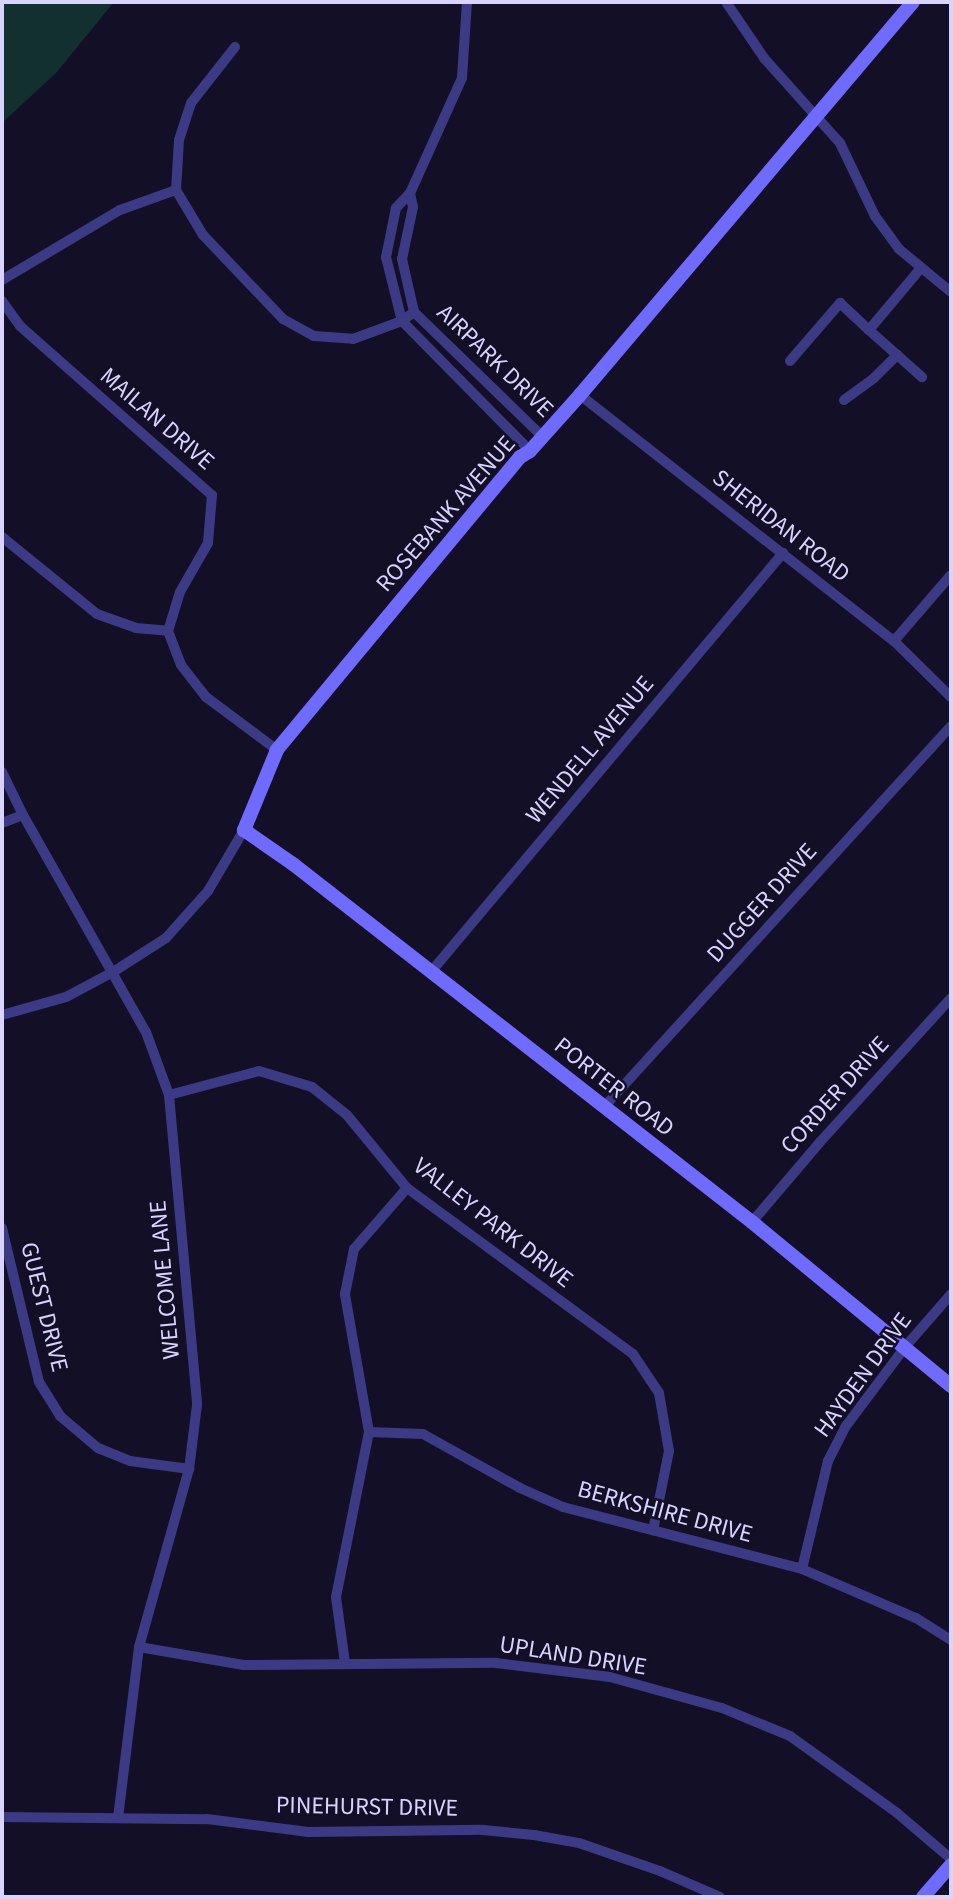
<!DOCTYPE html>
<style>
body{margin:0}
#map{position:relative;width:953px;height:1899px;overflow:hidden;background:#130f26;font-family:"Source Sans 3",sans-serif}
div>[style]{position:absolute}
.green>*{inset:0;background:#12302f}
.street>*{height:10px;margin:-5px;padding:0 5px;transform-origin:5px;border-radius:5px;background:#3d3a85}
.secondary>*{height:14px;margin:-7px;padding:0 7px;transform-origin:7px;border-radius:7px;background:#6f6bff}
span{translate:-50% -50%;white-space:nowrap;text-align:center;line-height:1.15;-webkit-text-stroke:5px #130f26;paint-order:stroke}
.street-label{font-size:24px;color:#d9d4ff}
.frame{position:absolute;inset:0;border:4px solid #d9d4ff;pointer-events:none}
</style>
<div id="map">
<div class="green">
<div style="clip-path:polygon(2px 2px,114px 2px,56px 73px,2px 123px)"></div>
</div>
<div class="street">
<div style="left:467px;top:2px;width:76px;rotate:93.8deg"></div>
<div style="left:462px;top:78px;width:126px;rotate:114.3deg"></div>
<div style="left:410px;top:193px;width:21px;rotate:133deg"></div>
<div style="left:396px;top:208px;width:50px;rotate:101.5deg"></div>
<div style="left:386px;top:257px;width:66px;rotate:76deg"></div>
<div style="left:402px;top:321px;width:182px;rotate:45.4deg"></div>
<div style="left:726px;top:2px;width:68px;rotate:55.8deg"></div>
<div style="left:764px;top:58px;width:114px;rotate:48.2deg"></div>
<div style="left:840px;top:143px;width:81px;rotate:64.4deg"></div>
<div style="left:875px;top:216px;width:41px;rotate:54deg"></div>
<div style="left:899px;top:249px;width:67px;rotate:39.6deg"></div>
<div style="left:235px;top:47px;width:71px;rotate:128.2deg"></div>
<div style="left:191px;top:103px;width:39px;rotate:108deg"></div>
<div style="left:179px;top:140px;width:50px;rotate:93.4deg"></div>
<div style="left:176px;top:190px;width:52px;rotate:59deg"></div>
<div style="left:203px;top:235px;width:116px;rotate:46.4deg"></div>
<div style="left:283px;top:319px;width:35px;rotate:29deg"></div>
<div style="left:314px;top:336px;width:39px;rotate:4deg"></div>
<div style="left:353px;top:339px;width:52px;rotate:-20.2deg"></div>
<div style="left:402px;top:321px;width:15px;rotate:-37deg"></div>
<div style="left:410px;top:193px;width:14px;rotate:78deg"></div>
<div style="left:413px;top:207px;width:53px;rotate:101.9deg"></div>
<div style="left:402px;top:259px;width:54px;rotate:77.2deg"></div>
<div style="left:414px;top:312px;width:180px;rotate:44.1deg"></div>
<div style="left:921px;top:268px;width:81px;rotate:130deg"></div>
<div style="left:869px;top:330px;width:71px;rotate:41.6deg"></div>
<div style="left:2px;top:280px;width:137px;rotate:-30.7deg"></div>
<div style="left:120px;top:210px;width:59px;rotate:-19.7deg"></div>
<div style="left:2px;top:301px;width:31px;rotate:54deg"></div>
<div style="left:20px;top:326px;width:256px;rotate:41.4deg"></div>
<div style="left:212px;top:495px;width:48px;rotate:94.8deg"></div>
<div style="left:208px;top:543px;width:56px;rotate:119.7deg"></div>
<div style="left:180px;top:592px;width:41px;rotate:107.1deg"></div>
<div style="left:790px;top:361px;width:77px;rotate:-49.2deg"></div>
<div style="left:840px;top:303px;width:40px;rotate:43deg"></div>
<div style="left:580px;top:395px;width:399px;rotate:38.1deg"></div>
<div style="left:894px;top:641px;width:80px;rotate:44.5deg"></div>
<div style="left:844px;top:400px;width:37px;rotate:-36deg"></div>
<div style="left:874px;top:378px;width:33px;rotate:-45deg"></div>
<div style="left:2px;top:537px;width:122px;rotate:39deg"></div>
<div style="left:97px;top:614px;width:41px;rotate:19.7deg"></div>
<div style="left:136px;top:628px;width:32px;rotate:5deg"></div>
<div style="left:168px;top:631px;width:36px;rotate:69deg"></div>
<div style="left:181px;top:665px;width:41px;rotate:52deg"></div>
<div style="left:206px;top:697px;width:89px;rotate:36.7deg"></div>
<div style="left:894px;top:641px;width:87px;rotate:-49.2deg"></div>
<div style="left:2px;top:772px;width:48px;rotate:64deg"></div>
<div style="left:23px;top:815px;width:249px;rotate:60.5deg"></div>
<div style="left:146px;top:1032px;width:67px;rotate:69.9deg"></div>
<div style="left:169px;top:1095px;width:311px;rotate:84.8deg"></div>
<div style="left:197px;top:1405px;width:64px;rotate:97.1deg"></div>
<div style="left:189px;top:1469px;width:185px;rotate:105.7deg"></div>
<div style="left:139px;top:1647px;width:171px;rotate:97deg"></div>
<div style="left:2px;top:823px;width:22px;rotate:-21deg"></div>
<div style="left:430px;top:973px;width:549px;rotate:-49.95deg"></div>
<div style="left:2px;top:1015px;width:66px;rotate:-15.7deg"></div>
<div style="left:66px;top:997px;width:53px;rotate:-28deg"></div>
<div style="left:113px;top:972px;width:63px;rotate:-32.7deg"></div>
<div style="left:166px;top:938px;width:63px;rotate:-48.2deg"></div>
<div style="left:208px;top:891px;width:71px;rotate:-59.5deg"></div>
<div style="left:169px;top:1095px;width:93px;rotate:-14.9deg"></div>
<div style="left:259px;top:1071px;width:55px;rotate:16.8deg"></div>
<div style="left:312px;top:1087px;width:45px;rotate:38.7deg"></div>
<div style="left:347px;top:1115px;width:94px;rotate:50.6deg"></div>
<div style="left:407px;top:1188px;width:280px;rotate:36.3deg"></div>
<div style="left:633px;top:1354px;width:47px;rotate:56.3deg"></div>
<div style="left:659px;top:1393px;width:59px;rotate:80.2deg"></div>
<div style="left:669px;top:1451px;width:81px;rotate:101.4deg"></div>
<div style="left:604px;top:1107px;width:515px;rotate:-47.67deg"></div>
<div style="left:752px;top:1222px;width:105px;rotate:-49.6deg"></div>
<div style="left:820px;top:1142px;width:195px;rotate:-47.7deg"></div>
<div style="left:2px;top:1228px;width:158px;rotate:76.5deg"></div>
<div style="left:39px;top:1382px;width:40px;rotate:58deg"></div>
<div style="left:60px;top:1416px;width:50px;rotate:40.1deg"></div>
<div style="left:98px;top:1448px;width:35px;rotate:22deg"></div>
<div style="left:130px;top:1461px;width:60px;rotate:7.7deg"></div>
<div style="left:369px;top:1432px;width:54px;rotate:2.1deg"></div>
<div style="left:423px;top:1434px;width:111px;rotate:29.1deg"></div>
<div style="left:520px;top:1488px;width:47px;rotate:23.8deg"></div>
<div style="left:563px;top:1507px;width:247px;rotate:14.5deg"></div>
<div style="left:802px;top:1569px;width:124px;rotate:23.3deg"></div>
<div style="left:916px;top:1618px;width:41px;rotate:32.2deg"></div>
<div style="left:802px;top:1569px;width:111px;rotate:-76.5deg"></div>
<div style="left:828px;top:1461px;width:39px;rotate:-63deg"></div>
<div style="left:846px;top:1426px;width:99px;rotate:-53.2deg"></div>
<div style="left:905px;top:1347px;width:70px;rotate:-49deg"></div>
<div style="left:139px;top:1647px;width:106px;rotate:9.8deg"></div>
<div style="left:243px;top:1665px;width:253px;rotate:-0.5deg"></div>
<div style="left:496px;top:1663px;width:115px;rotate:7deg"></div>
<div style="left:610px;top:1677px;width:116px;rotate:15.5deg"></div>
<div style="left:722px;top:1708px;width:74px;rotate:22.4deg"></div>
<div style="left:790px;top:1736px;width:132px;rotate:35.7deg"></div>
<div style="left:897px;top:1813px;width:71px;rotate:40.4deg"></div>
<div style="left:345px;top:1663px;width:67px;rotate:-97.8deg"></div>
<div style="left:336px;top:1597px;width:168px;rotate:-78.7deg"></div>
<div style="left:369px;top:1432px;width:140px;rotate:-99.9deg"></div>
<div style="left:345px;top:1294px;width:46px;rotate:-78.7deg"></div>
<div style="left:354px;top:1249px;width:81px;rotate:-49deg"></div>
<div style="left:2px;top:1817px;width:205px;rotate:0.6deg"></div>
<div style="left:207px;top:1819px;width:102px;rotate:7.3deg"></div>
<div style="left:308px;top:1832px;width:175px;rotate:-0.7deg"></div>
<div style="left:483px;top:1830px;width:51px;rotate:5.6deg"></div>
<div style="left:534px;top:1835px;width:46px;rotate:10.1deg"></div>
<div style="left:579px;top:1843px;width:86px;rotate:19.1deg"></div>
<div style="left:660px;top:1871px;width:65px;rotate:23.4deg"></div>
</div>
<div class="secondary">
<div style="left:913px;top:2px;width:515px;rotate:130.28deg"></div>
<div style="left:580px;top:395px;width:75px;rotate:131.8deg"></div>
<div style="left:530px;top:451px;width:12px;rotate:149deg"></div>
<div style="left:520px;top:457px;width:381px;rotate:129.7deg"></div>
<div style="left:277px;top:750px;width:87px;rotate:112.4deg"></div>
<div style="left:244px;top:830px;width:60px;rotate:34.8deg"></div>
<div style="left:293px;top:864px;width:582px;rotate:37.95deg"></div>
<div style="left:752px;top:1222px;width:258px;rotate:39.5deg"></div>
<div style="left:923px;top:1897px;width:43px;rotate:-48.8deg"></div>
</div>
<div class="street-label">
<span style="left:495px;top:361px;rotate:44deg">AIRPARK DRIVE</span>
<span style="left:157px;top:419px;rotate:41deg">MAILAN DRIVE</span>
<span style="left:446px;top:514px;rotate:-49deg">ROSEBANK AVENUE</span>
<span style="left:781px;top:526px;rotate:38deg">SHERIDAN ROAD</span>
<span style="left:590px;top:750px;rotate:-50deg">WENDELL AVENUE</span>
<span style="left:762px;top:903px;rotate:-48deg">DUGGER DRIVE</span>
<span style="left:614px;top:1087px;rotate:38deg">PORTER ROAD</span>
<span style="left:835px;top:1095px;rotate:-48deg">CORDER DRIVE</span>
<span style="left:493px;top:1223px;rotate:38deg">VALLEY PARK DRIVE</span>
<span style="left:165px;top:1280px;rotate:-95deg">WELCOME LANE</span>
<span style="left:44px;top:1307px;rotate:76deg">GUEST DRIVE</span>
<span style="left:863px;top:1375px;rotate:-54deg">HAYDEN DRIVE</span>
<span style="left:665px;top:1512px;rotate:15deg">BERKSHIRE DRIVE</span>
<span style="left:573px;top:1656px;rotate:9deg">UPLAND DRIVE</span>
<span style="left:367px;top:1807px;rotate:1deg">PINEHURST DRIVE</span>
</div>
<div class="frame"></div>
</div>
